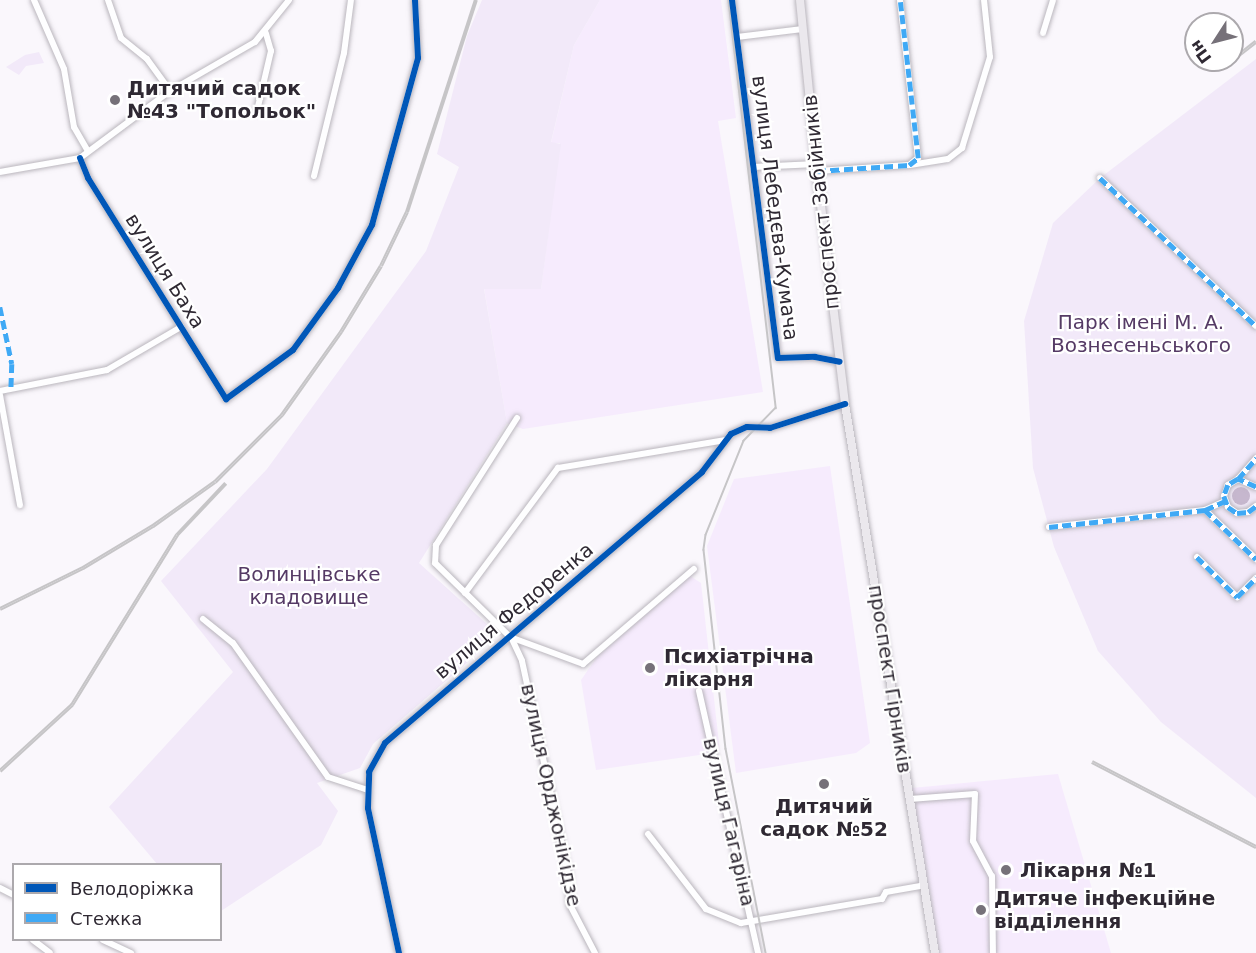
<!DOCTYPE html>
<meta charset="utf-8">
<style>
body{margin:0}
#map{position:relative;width:1256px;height:953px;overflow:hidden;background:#faf7fc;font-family:"DejaVu Sans",sans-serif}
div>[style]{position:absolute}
.built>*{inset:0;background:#f6ebfd}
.green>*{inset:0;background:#f2e9f9}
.water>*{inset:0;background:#c6b7ce}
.round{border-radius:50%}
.roads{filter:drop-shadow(0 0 2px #bab6bd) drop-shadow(0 0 2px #bab6bd)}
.minor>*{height:6px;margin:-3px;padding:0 3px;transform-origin:3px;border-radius:3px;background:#fefeff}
.major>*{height:8px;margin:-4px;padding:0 4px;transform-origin:4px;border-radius:4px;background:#ebe8ed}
.tram>*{height:1.5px;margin:-0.75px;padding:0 0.75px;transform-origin:0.75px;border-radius:0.75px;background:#c6c5c7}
.rail>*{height:4px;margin-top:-2px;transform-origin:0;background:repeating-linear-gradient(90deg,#fff 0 4.5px,#c6c5c7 0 9px);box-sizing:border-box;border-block:2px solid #c6c5c7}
.quiet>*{height:4.5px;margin-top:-2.25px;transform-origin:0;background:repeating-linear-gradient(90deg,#3fa9f5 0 9px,transparent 0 13.5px)}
.cycleway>*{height:6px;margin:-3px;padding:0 3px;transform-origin:3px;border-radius:3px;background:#0057b8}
.dots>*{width:16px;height:16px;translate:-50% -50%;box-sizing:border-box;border:3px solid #fff;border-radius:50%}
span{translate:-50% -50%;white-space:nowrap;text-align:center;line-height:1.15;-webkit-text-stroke:4.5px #fff;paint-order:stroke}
.poi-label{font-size:20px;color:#2f2933;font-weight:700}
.left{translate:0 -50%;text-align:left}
.street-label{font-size:20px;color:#2f2933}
.park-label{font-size:20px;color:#553a65}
.legend{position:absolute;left:12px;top:863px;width:210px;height:78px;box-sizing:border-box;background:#fff;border:2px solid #aca9ad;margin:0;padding:8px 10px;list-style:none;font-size:18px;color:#2f2933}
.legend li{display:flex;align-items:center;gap:12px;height:30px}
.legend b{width:30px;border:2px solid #aca9ad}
.north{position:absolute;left:1184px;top:12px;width:60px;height:60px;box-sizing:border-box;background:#fff;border:2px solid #aca9ad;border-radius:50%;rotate:234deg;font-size:16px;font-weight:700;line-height:24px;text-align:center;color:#2f2933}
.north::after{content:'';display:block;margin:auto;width:21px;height:27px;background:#767179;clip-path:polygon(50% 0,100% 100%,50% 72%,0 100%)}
</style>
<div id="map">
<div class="built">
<div style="clip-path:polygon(600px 0,721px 0,736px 118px,718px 121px,763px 392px,523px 429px,507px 423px,484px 288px,541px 289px,560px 143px,551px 143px,574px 45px)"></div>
<div style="clip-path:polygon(830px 466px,870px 743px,856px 753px,736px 773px,707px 546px,734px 479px)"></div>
<div style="clip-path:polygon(690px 576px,701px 583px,720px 752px,596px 770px,581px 680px,597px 657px)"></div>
<div style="clip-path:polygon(1058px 774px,1111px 953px,938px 953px,912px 788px)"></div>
</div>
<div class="green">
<div style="clip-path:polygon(482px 0,600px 0,574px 45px,551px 142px,561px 144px,541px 289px,484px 289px,507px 423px,419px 563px,497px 633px,493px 640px,373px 744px,360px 768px,317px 783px,338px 811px,321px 845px,221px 911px,220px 864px,157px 864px,109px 807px,233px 672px,161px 581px,267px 469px,426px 251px,459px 167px,437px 154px,467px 36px)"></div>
<div style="clip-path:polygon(39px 52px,44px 63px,26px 66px,19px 75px,6px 67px,25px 55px)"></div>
<div style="clip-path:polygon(1256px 59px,1256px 798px,1161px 722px,1098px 651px,1054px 547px,1033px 468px,1024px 321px,1053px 223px,1100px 178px)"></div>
</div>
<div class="water">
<div class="round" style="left:1232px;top:487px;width:18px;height:18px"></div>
</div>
<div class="roads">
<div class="minor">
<div style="left:34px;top:0;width:75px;rotate:66.5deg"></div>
<div style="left:64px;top:69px;width:59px;rotate:80.2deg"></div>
<div style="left:74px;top:127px;width:28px;rotate:60deg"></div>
<div style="left:108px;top:0;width:40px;rotate:71.1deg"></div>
<div style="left:121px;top:38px;width:33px;rotate:39deg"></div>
<div style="left:147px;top:59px;width:39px;rotate:54deg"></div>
<div style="left:732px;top:0;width:361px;rotate:82.7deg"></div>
<div style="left:778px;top:358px;width:37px;rotate:-2deg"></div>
<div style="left:815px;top:357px;width:25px;rotate:11deg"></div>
<div style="left:1043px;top:33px;width:34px;rotate:-73deg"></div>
<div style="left:737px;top:37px;width:66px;rotate:-6.9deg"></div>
<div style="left:257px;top:111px;width:62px;rotate:-76.9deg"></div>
<div style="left:271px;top:51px;width:19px;rotate:-106deg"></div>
<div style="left:80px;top:158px;width:22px;rotate:68deg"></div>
<div style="left:88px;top:178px;width:261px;rotate:58deg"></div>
<div style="left:226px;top:399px;width:83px;rotate:-36.2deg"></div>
<div style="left:293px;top:350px;width:77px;rotate:-54deg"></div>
<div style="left:338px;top:288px;width:72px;rotate:-61.6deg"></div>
<div style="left:372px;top:225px;width:173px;rotate:-74.6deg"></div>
<div style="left:418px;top:58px;width:58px;rotate:-93deg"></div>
<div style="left:80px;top:158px;width:112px;rotate:-36.7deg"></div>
<div style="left:170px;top:91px;width:98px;rotate:-30deg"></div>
<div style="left:255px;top:42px;width:54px;rotate:-51deg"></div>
<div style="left:910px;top:165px;width:38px;rotate:-9deg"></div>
<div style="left:948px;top:159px;width:18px;rotate:-38deg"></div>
<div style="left:962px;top:148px;width:95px;rotate:-72.9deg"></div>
<div style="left:990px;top:57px;width:57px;rotate:-96deg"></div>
<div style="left:753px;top:167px;width:63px;rotate:-2.7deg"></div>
<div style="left:817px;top:171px;width:92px;rotate:-3.7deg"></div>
<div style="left:909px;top:165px;width:11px;rotate:-38deg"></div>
<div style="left:918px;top:158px;width:159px;rotate:-96.5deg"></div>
<div style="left:0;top:172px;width:81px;rotate:-9.9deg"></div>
<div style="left:314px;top:176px;width:127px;rotate:-76.3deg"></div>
<div style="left:344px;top:53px;width:53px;rotate:-82.5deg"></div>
<div style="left:1100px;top:178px;width:215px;rotate:43.5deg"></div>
<div style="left:0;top:391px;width:109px;rotate:-11.1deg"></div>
<div style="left:107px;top:370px;width:86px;rotate:-30.2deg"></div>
<div style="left:0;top:395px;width:112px;rotate:79.7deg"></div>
<div style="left:517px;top:418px;width:151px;rotate:122.5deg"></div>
<div style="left:436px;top:545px;width:18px;rotate:93deg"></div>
<div style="left:435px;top:563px;width:105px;rotate:44.6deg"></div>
<div style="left:510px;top:637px;width:78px;rotate:20.3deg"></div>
<div style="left:583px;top:664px;width:146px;rotate:-40.6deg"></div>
<div style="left:1238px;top:479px;width:28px;rotate:-49deg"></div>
<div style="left:1256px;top:487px;width:20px;rotate:-156deg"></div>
<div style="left:1238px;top:479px;width:12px;rotate:149deg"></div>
<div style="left:1228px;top:485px;width:12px;rotate:110deg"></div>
<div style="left:1224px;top:496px;width:12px;rotate:70deg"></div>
<div style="left:1228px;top:507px;width:11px;rotate:34deg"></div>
<div style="left:1237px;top:513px;width:11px;rotate:-5deg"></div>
<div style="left:1248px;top:512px;width:10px;rotate:-37deg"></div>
<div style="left:1205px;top:510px;width:71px;rotate:43.9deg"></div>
<div style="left:1049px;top:527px;width:157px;rotate:-6.2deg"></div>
<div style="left:1205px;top:510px;width:22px;rotate:-24deg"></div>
<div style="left:1197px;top:557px;width:57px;rotate:45deg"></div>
<div style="left:1237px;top:597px;width:27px;rotate:-45deg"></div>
<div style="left:465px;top:593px;width:156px;rotate:-53.4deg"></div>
<div style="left:558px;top:468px;width:170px;rotate:-9.5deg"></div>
<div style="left:203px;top:619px;width:38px;rotate:39deg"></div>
<div style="left:233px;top:643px;width:164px;rotate:54.7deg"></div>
<div style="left:328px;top:777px;width:42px;rotate:18deg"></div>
<div style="left:511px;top:637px;width:26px;rotate:65deg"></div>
<div style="left:522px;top:661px;width:223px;rotate:77.8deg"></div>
<div style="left:569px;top:879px;width:26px;rotate:88deg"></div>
<div style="left:570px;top:905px;width:54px;rotate:62.5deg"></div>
<div style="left:699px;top:691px;width:269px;rotate:77.3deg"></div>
<div style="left:910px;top:799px;width:65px;rotate:-4.4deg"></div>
<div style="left:975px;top:794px;width:47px;rotate:92.4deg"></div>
<div style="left:973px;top:841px;width:40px;rotate:62deg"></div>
<div style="left:992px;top:876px;width:77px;rotate:89.3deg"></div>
<div style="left:648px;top:834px;width:95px;rotate:52.3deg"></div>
<div style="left:706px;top:909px;width:38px;rotate:22deg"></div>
<div style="left:741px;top:923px;width:143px;rotate:-9.7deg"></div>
<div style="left:882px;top:899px;width:8px;rotate:-60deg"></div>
<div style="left:886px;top:892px;width:39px;rotate:-10deg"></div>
<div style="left:0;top:888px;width:16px;rotate:27deg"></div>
<div style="left:33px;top:940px;width:21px;rotate:37deg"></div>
<div style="left:103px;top:940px;width:31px;rotate:25deg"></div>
<div style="left:399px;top:953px;width:148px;rotate:-102.1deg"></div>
<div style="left:368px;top:808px;width:36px;rotate:-88deg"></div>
<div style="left:369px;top:772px;width:33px;rotate:-61deg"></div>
<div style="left:385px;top:743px;width:417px;rotate:-40.5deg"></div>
<div style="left:702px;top:472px;width:48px;rotate:-52.7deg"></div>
<div style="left:731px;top:434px;width:17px;rotate:-24deg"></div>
<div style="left:747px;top:427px;width:23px;rotate:2deg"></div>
<div style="left:770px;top:428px;width:79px;rotate:-17.7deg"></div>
</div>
<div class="major">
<div style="left:800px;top:0;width:165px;rotate:84.4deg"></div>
<div style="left:816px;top:164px;width:242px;rotate:83.1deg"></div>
<div style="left:845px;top:404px;width:556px;rotate:80.69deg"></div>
</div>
</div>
<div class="tram">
<div style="left:729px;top:0;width:411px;rotate:83.4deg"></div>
<div style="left:776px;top:408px;width:46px;rotate:134.1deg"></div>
<div style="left:744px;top:441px;width:101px;rotate:112deg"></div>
<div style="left:706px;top:535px;width:15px;rotate:98deg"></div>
<div style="left:704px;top:550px;width:200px;rotate:83.7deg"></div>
<div style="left:726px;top:749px;width:208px;rotate:78.9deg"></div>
</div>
<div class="rail">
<div style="left:1230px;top:62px;width:33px;rotate:-38deg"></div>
<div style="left:0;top:609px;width:93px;rotate:-26.3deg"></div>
<div style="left:83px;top:568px;width:82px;rotate:-31deg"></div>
<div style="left:153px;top:526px;width:76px;rotate:-35.4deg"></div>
<div style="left:215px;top:482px;width:95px;rotate:-45deg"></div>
<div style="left:282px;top:415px;width:102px;rotate:-54.6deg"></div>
<div style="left:341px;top:332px;width:77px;rotate:-58.8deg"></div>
<div style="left:381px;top:266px;width:60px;rotate:-64.3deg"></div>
<div style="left:407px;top:212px;width:223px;rotate:-72deg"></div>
<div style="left:1092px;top:762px;width:185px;rotate:27.4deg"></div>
<div style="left:0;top:771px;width:98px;rotate:-42.5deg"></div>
<div style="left:72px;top:705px;width:200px;rotate:-58.3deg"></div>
<div style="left:177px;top:535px;width:71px;rotate:-46.7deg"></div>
</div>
<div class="quiet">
<div style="left:817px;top:171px;width:92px;rotate:-3.7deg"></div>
<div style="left:909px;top:165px;width:11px;rotate:-38deg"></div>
<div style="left:918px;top:158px;width:159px;rotate:-96.5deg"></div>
<div style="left:1100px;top:178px;width:215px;rotate:43.5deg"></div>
<div style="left:0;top:307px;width:58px;rotate:78.1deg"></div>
<div style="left:12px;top:364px;width:26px;rotate:92deg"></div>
<div style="left:1238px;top:479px;width:28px;rotate:-49deg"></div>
<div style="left:1256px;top:487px;width:20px;rotate:-156deg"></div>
<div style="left:1238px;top:479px;width:12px;rotate:149deg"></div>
<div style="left:1228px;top:485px;width:12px;rotate:110deg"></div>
<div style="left:1224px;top:496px;width:12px;rotate:70deg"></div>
<div style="left:1228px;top:507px;width:11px;rotate:34deg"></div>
<div style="left:1237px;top:513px;width:11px;rotate:-5deg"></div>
<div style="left:1248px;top:512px;width:10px;rotate:-37deg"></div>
<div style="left:1205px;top:510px;width:71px;rotate:43.9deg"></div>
<div style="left:1049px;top:527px;width:157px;rotate:-6.2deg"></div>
<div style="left:1205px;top:510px;width:22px;rotate:-24deg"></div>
<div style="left:1197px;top:557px;width:57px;rotate:45deg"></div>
<div style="left:1237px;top:597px;width:27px;rotate:-45deg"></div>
</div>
<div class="cycleway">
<div style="left:732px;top:0;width:361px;rotate:82.7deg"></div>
<div style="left:778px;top:358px;width:37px;rotate:-2deg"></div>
<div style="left:815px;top:357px;width:25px;rotate:11deg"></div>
<div style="left:80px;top:158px;width:22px;rotate:68deg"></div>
<div style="left:88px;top:178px;width:261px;rotate:58deg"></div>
<div style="left:226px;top:399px;width:83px;rotate:-36.2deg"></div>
<div style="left:293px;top:350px;width:77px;rotate:-54deg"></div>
<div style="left:338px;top:288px;width:72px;rotate:-61.6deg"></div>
<div style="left:372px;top:225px;width:173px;rotate:-74.6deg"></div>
<div style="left:418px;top:58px;width:58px;rotate:-93deg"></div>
<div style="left:399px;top:953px;width:148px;rotate:-102.1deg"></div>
<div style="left:368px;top:808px;width:36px;rotate:-88deg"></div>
<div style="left:369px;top:772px;width:33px;rotate:-61deg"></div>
<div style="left:385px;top:743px;width:417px;rotate:-40.5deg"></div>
<div style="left:702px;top:472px;width:48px;rotate:-52.7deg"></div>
<div style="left:731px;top:434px;width:17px;rotate:-24deg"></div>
<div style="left:747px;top:427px;width:23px;rotate:2deg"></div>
<div style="left:770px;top:428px;width:79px;rotate:-17.7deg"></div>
</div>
<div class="dots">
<div style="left:115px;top:100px;background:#767179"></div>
<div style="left:650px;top:668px;background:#767179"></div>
<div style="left:824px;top:784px;background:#767179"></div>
<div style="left:1006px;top:870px;background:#767179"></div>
<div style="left:981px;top:910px;background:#767179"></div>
</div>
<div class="poi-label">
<span class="left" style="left:127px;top:100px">Дитячий садок<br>№43 "Топольок"</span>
<span class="left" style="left:664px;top:668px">Психіатрічна<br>лікарня</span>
<span style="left:824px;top:818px">Дитячий<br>садок №52</span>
<span class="left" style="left:1020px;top:870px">Лікарня №1</span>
<span class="left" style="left:994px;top:910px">Дитяче інфекційне<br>відділення</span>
</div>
<div class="street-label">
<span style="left:821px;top:202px;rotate:-96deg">проспект Забійників</span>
<span style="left:775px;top:208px;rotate:83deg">вулиця Лебедєва-Кумача</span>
<span style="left:165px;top:271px;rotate:58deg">вулиця Баха</span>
<span style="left:514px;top:611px;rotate:-40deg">вулиця Федоренка</span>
<span style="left:890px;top:679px;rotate:81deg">проспект Гірників</span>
<span style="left:551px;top:795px;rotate:78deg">вулиця Орджонікідзе</span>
<span style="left:729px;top:822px;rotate:77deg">вулиця Гагаріна</span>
</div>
<div class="park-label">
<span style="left:1141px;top:334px">Парк імені М. А.<br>Вознесеньського</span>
<span style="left:309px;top:586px">Волинцівське<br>кладовище</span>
</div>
<ul class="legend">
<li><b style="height:8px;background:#0057b8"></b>Велодоріжка</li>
<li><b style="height:8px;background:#3fa9f5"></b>Стежка</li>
</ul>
<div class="north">Пн</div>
</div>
